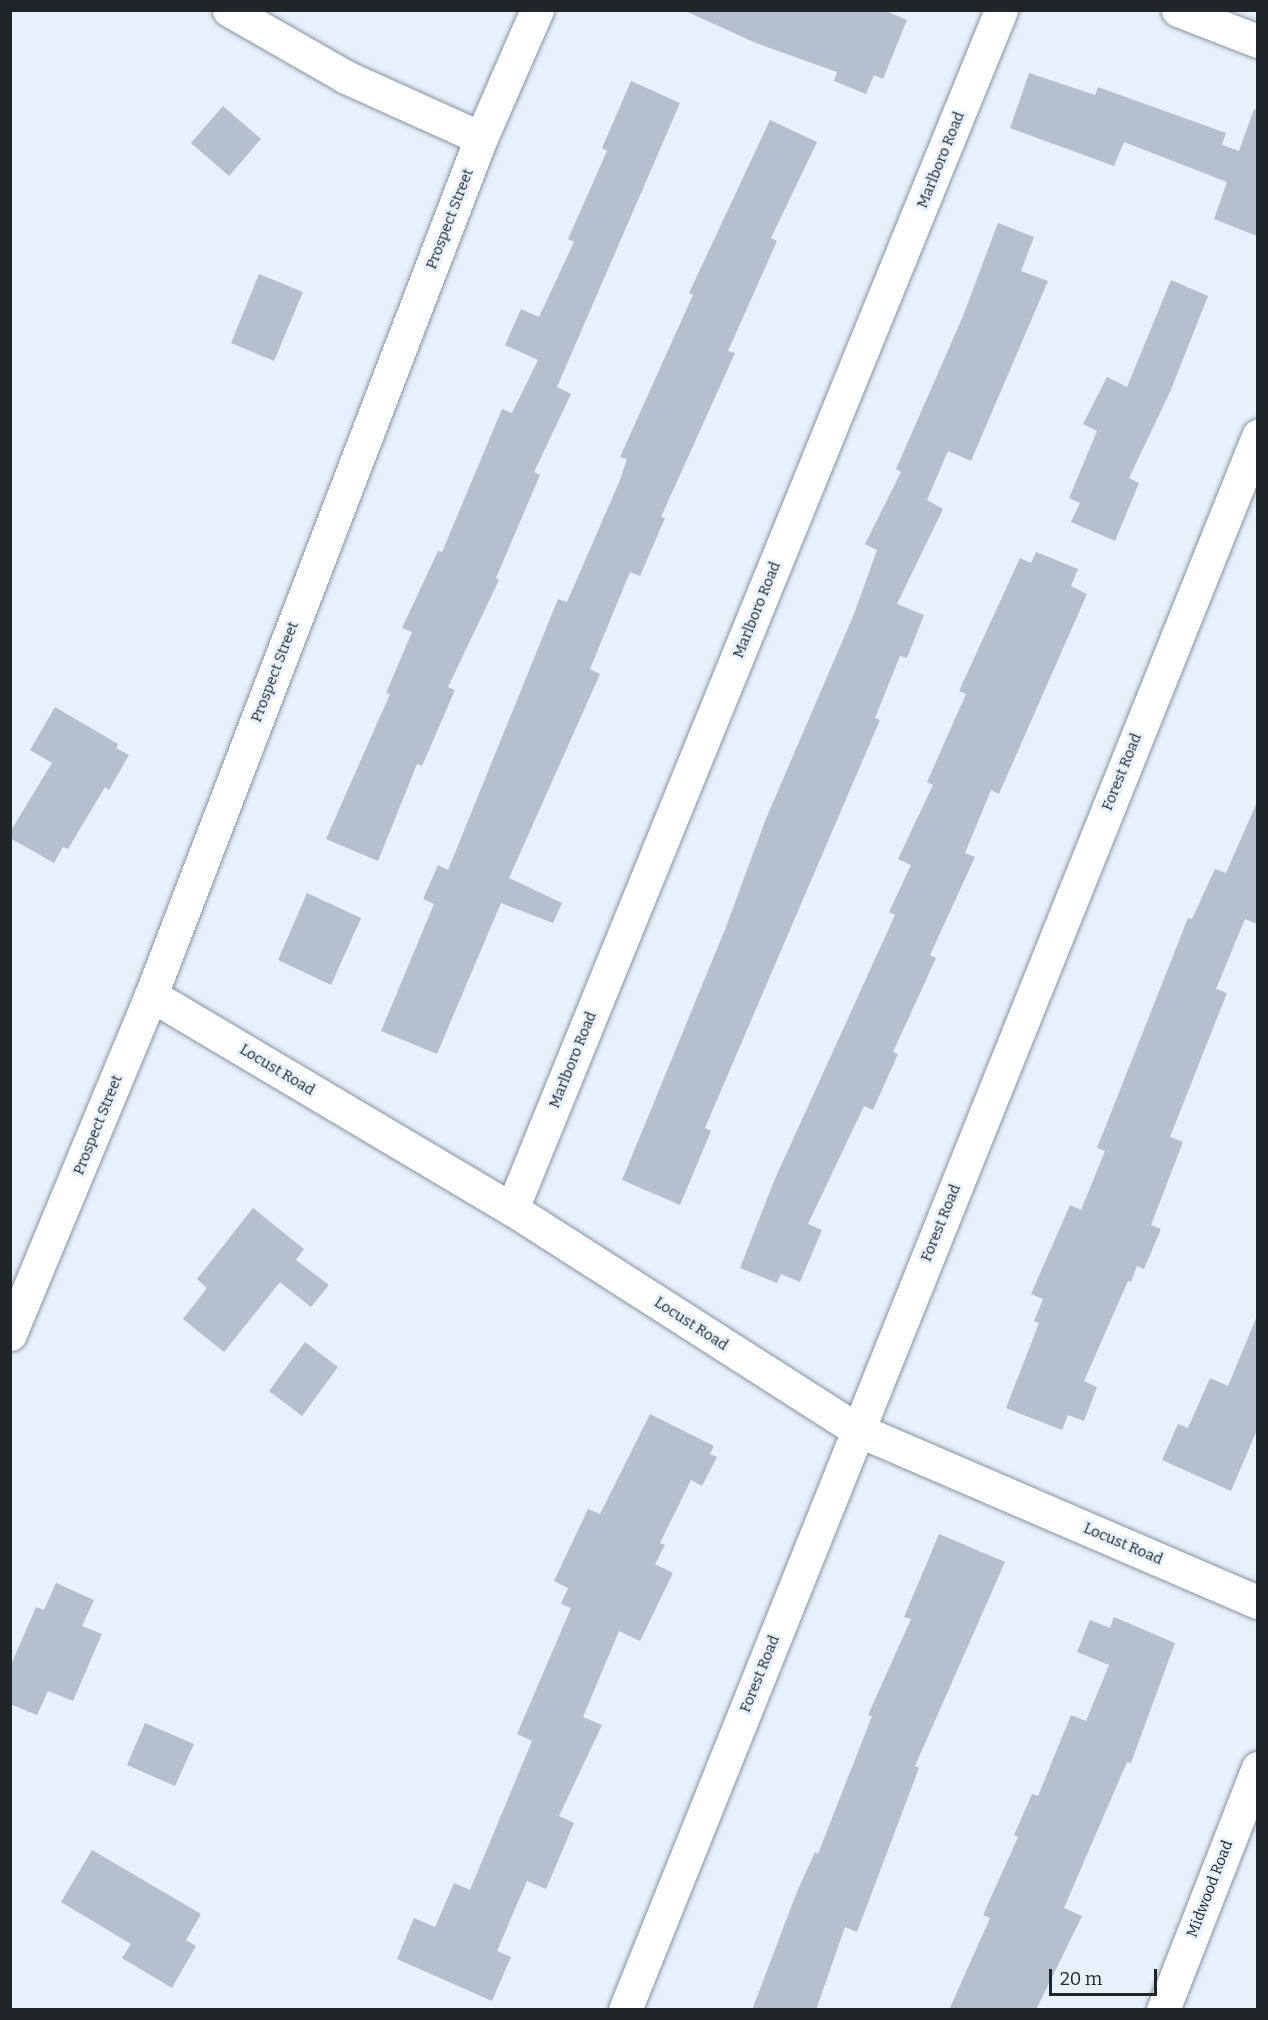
<!DOCTYPE html>
<style>
body{margin:0}
#map{position:relative;width:1268px;height:2020px;overflow:hidden;background:#e7f1fc;font-family:Bitter,serif}
div>[style]{position:absolute}
.building>*{inset:0;background:#b4c0cd}
.roads{filter:drop-shadow(0 0 2px #8893a0) drop-shadow(0 0 2px #8893a0)}
.minor>*{height:33px;margin:-16.5px;padding:0 16.5px;transform-origin:16.5px;border-radius:16.5px;background:#fff}
.major>*{height:33px;margin:-16.5px;padding:0 16.5px;transform-origin:16.5px;border-radius:16.5px;background:#fff}
span{translate:-50% -50%;white-space:nowrap;text-align:center;line-height:1.15;-webkit-text-stroke:4.5px #e7f1fc;paint-order:stroke}
.street-label{font-size:15px;color:#20252a}
.frame{position:absolute;inset:0;border:12px solid #20252a;pointer-events:none}
.scale{position:absolute;left:1049px;top:1969px;width:108px;height:27px;box-sizing:border-box;border:3px solid #20252a;border-top:0;padding-left:8px;font-size:18px;line-height:21px;white-space:nowrap;color:#20252a;-webkit-text-stroke:4px #e7f1fc;paint-order:stroke}
</style>
<div id="map">
<div class="building">
<div style="clip-path:polygon(683px 10px,884px 10px,907px 20px,883px 79px,874px 75px,866px 94px,834px 81px,837px 72px,756px 43px)"></div>
<div style="clip-path:polygon(1029px 73px,1095px 95px,1098px 87px,1226px 133px,1222px 145px,1239px 151px,1254px 109px,1257px 110px,1257px 236px,1214px 219px,1227px 182px,1124px 142px,1114px 166px,1010px 128px)"></div>
<div style="clip-path:polygon(631px 81px,680px 103px,557px 387px,571px 394px,534px 472px,540px 475px,496px 578px,499px 580px,448px 687px,455px 690px,422px 766px,417px 764px,378px 861px,326px 839px,390px 694px,386px 693px,412px 632px,402px 628px,438px 551px,442px 552px,502px 409px,512px 413px,538px 360px,505px 345px,521px 309px,539px 317px,574px 242px,568px 239px,607px 151px,602px 148px)"></div>
<div style="clip-path:polygon(223px 106px,261px 139px,229px 176px,191px 143px)"></div>
<div style="clip-path:polygon(770px 120px,817px 142px,771px 238px,777px 241px,728px 351px,735px 353px,661px 517px,665px 518px,640px 576px,630px 572px,590px 669px,600px 674px,509px 878px,562px 903px,553px 923px,501px 903px,437px 1054px,381px 1031px,434px 904px,423px 899px,438px 865px,448px 870px,558px 599px,567px 602px,620px 480px,627px 459px,620px 457px,693px 295px,689px 293px)"></div>
<div style="clip-path:polygon(998px 223px,1034px 237px,1021px 271px,1048px 281px,971px 461px,948px 451px,927px 500px,943px 509px,897px 604px,924px 615px,907px 658px,900px 656px,875px 718px,880px 720px,705px 1128px,711px 1131px,680px 1205px,622px 1180px,726px 927px,765px 821px,854px 614px,877px 550px,865px 544px,901px 472px,896px 469px,963px 316px)"></div>
<div style="clip-path:polygon(259px 274px,303px 292px,274px 361px,231px 343px)"></div>
<div style="clip-path:polygon(1171px 280px,1208px 296px,1170px 392px,1129px 478px,1139px 483px,1115px 541px,1071px 522px,1080px 503px,1069px 498px,1097px 431px,1083px 424px,1107px 377px,1127px 387px)"></div>
<div style="clip-path:polygon(1036px 552px,1078px 569px,1071px 586px,1087px 594px,999px 794px,991px 790px,965px 853px,975px 857px,930px 955px,936px 958px,893px 1052px,898px 1054px,873px 1110px,864px 1106px,808px 1224px,822px 1230px,800px 1282px,781px 1274px,777px 1283px,740px 1268px,774px 1181px,895px 915px,889px 912px,911px 865px,898px 859px,933px 785px,927px 782px,966px 694px,959px 691px,1020px 558px,1031px 563px)"></div>
<div style="clip-path:polygon(55px 707px,118px 744px,116px 748px,129px 755px,109px 790px,105px 787px,68px 849px,63px 847px,54px 863px,10px 838px,10px 832px,52px 763px,30px 750px)"></div>
<div style="clip-path:polygon(1257px 802px,1257px 924px,1245px 919px,1216px 989px,1227px 993px,1170px 1137px,1183px 1142px,1151px 1225px,1161px 1229px,1144px 1269px,1137px 1266px,1131px 1282px,1128px 1281px,1084px 1381px,1097px 1387px,1084px 1421px,1068px 1415px,1062px 1430px,1006px 1408px,1039px 1323px,1034px 1321px,1043px 1299px,1031px 1294px,1070px 1205px,1081px 1210px,1105px 1151px,1097px 1148px,1188px 918px,1192px 919px,1215px 869px,1226px 873px)"></div>
<div style="clip-path:polygon(307px 893px,361px 918px,331px 985px,278px 960px)"></div>
<div style="clip-path:polygon(253px 1208px,304px 1249px,296px 1260px,329px 1285px,311px 1307px,280px 1282px,224px 1352px,183px 1319px,207px 1288px,197px 1279px)"></div>
<div style="clip-path:polygon(1257px 1316px,1257px 1430px,1231px 1491px,1162px 1460px,1178px 1424px,1188px 1428px,1210px 1378px,1228px 1386px)"></div>
<div style="clip-path:polygon(305px 1342px,338px 1367px,302px 1416px,269px 1391px)"></div>
<div style="clip-path:polygon(650px 1414px,714px 1446px,710px 1454px,717px 1457px,702px 1486px,691px 1480px,660px 1543px,665px 1545px,655px 1564px,673px 1573px,640px 1641px,619px 1631px,583px 1717px,602px 1725px,559px 1816px,574px 1823px,546px 1889px,527px 1881px,497px 1951px,511px 1957px,492px 2001px,397px 1959px,414px 1918px,435px 1927px,454px 1883px,470px 1890px,532px 1741px,517px 1734px,571px 1608px,561px 1604px,568px 1588px,554px 1581px,588px 1509px,600px 1514px)"></div>
<div style="clip-path:polygon(939px 1534px,1005px 1562px,915px 1766px,919px 1768px,857px 1932px,845px 1927px,816px 2010px,752px 2010px,796px 1894px,815px 1852px,818px 1854px,872px 1716px,868px 1715px,911px 1619px,904px 1617px)"></div>
<div style="clip-path:polygon(56px 1583px,94px 1600px,82px 1626px,102px 1634px,73px 1701px,48px 1691px,37px 1715px,10px 1704px,10px 1667px,36px 1607px,44px 1610px)"></div>
<div style="clip-path:polygon(1114px 1617px,1175px 1643px,1131px 1763px,1127px 1762px,1064px 1908px,1082px 1916px,1036px 2010px,949px 2010px,990px 1918px,983px 1915px,1018px 1837px,1014px 1835px,1032px 1794px,1038px 1796px,1071px 1715px,1086px 1721px,1109px 1665px,1077px 1652px,1090px 1620px,1110px 1628px)"></div>
<div style="clip-path:polygon(145px 1723px,194px 1744px,175px 1786px,127px 1765px)"></div>
<div style="clip-path:polygon(92px 1850px,201px 1914px,186px 1940px,196px 1946px,172px 1988px,122px 1958px,131px 1944px,61px 1902px)"></div>
</div>
<div class="roads">
<div class="minor">
<div style="left:229px;top:10px;width:135px;rotate:29.8deg"></div>
<div style="left:346px;top:77px;width:148px;rotate:24.3deg"></div>
<div style="left:1178px;top:10px;width:86px;rotate:21.2deg"></div>
<div style="left:151px;top:995px;width:420px;rotate:30.7deg"></div>
<div style="left:512px;top:1209px;width:411px;rotate:32.6deg"></div>
<div style="left:858px;top:1430px;width:435px;rotate:23.3deg"></div>
<div style="left:512px;top:1209px;width:1295px;rotate:-67.81deg"></div>
<div style="left:625px;top:2010px;width:1697px;rotate:-68.09deg"></div>
<div style="left:1163px;top:2010px;width:260px;rotate:-68.6deg"></div>
</div>
<div class="major">
<div style="left:10px;top:1334px;width:367px;rotate:-67.4deg"></div>
<div style="left:151px;top:995px;width:918px;rotate:-68.94deg"></div>
<div style="left:481px;top:138px;width:140px;rotate:-66.4deg"></div>
</div>
</div>
<div class="street-label">
<span style="left:941px;top:160px;rotate:-68deg">Marlboro Road</span>
<span style="left:450px;top:219px;rotate:-69deg">Prospect Street</span>
<span style="left:757px;top:610px;rotate:-68deg">Marlboro Road</span>
<span style="left:275px;top:672px;rotate:-69deg">Prospect Street</span>
<span style="left:1122px;top:772px;rotate:-68deg">Forest Road</span>
<span style="left:573px;top:1060px;rotate:-68deg">Marlboro Road</span>
<span style="left:277px;top:1070px;rotate:31deg">Locust Road</span>
<span style="left:98px;top:1125px;rotate:-68deg">Prospect Street</span>
<span style="left:941px;top:1223px;rotate:-68deg">Forest Road</span>
<span style="left:691px;top:1324px;rotate:33deg">Locust Road</span>
<span style="left:1123px;top:1544px;rotate:23deg">Locust Road</span>
<span style="left:760px;top:1674px;rotate:-68deg">Forest Road</span>
<span style="left:1210px;top:1889px;rotate:-69deg">Midwood Road</span>
</div>
<div class="frame"></div>
<div class="scale">20 m</div>
</div>
